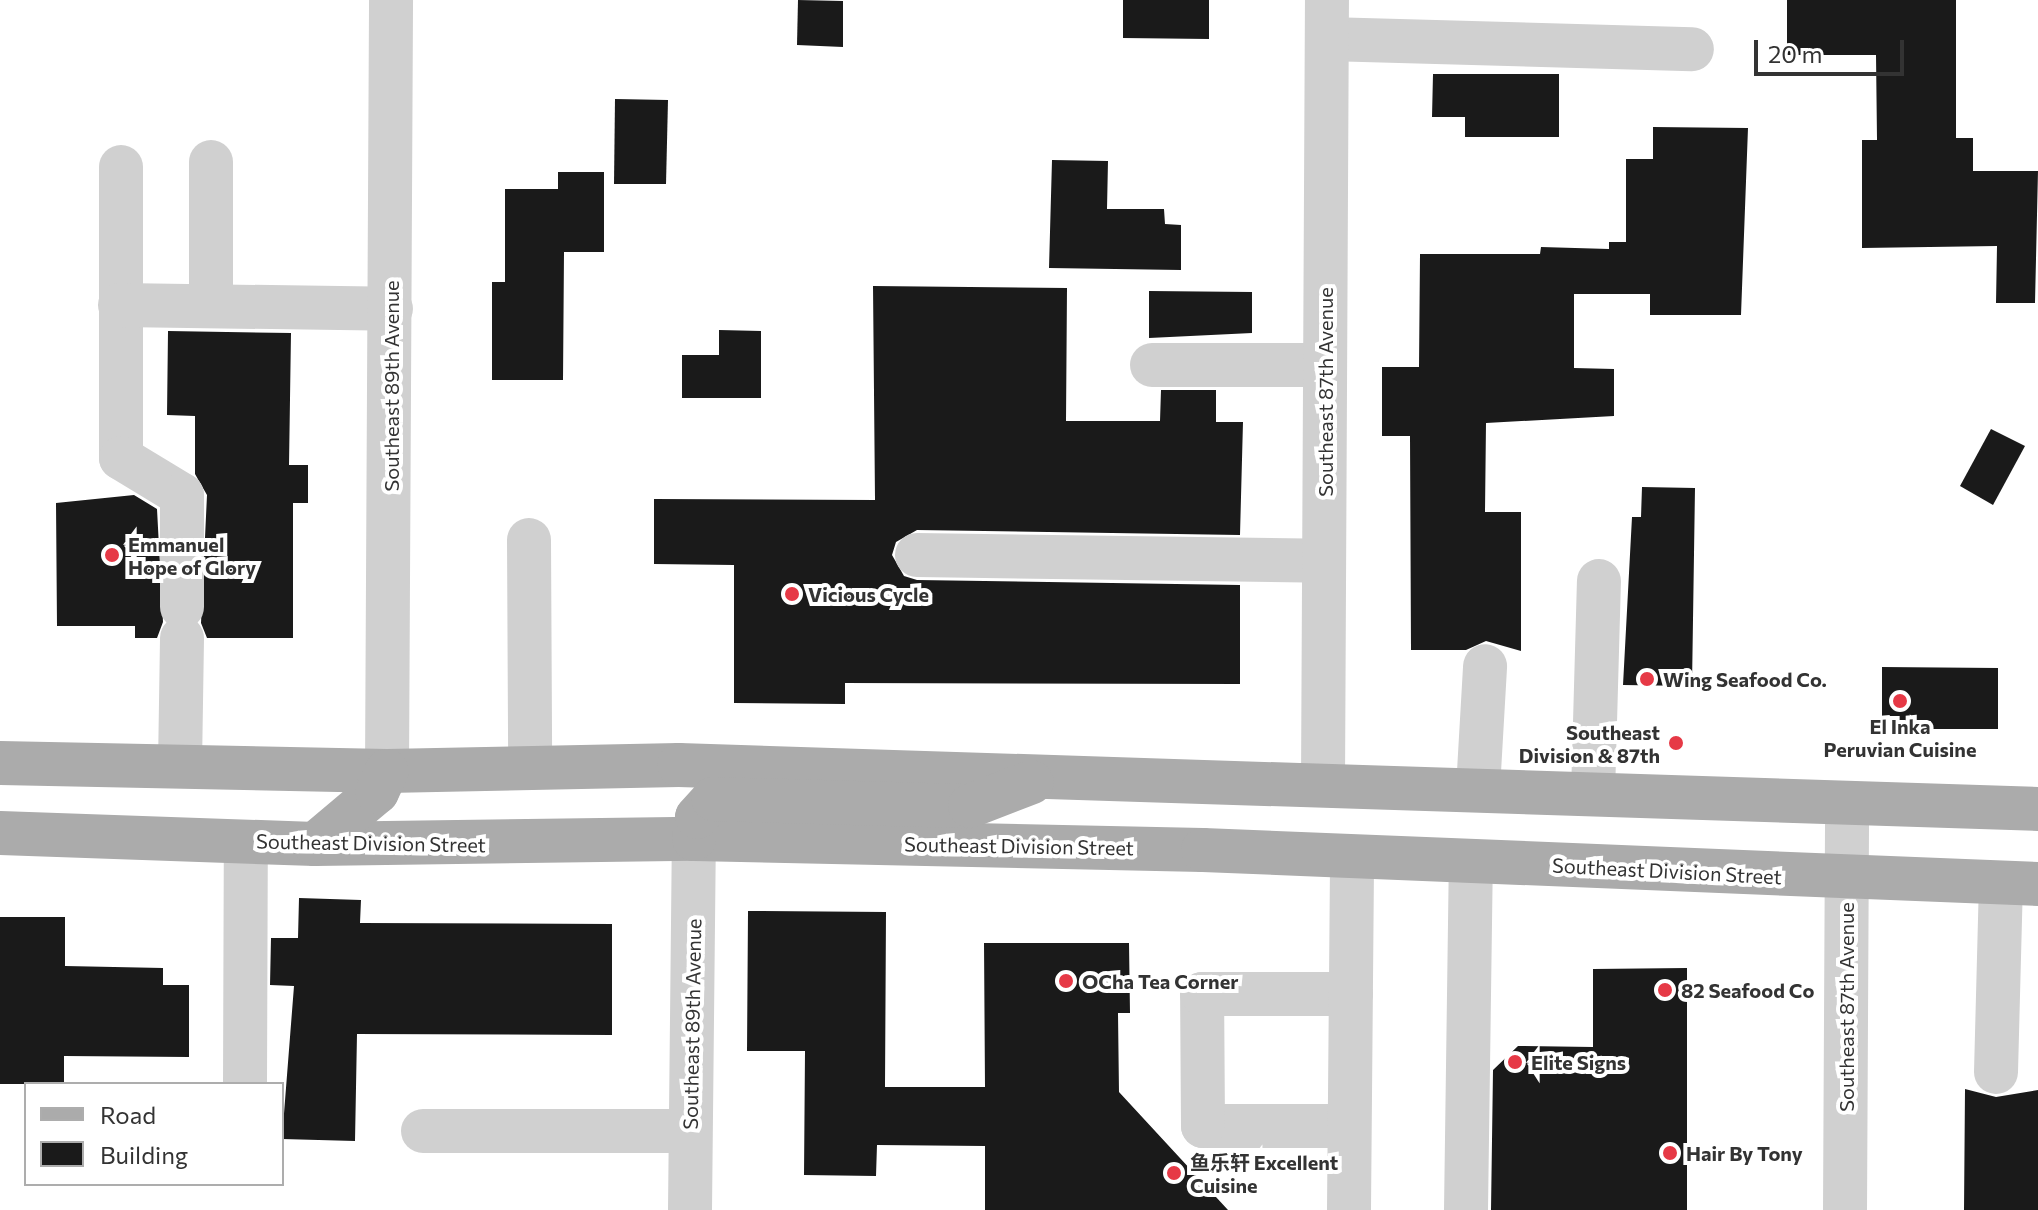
<!DOCTYPE html>
<meta charset="utf-8">
<style>
body{margin:0}
#map{position:relative;width:2038px;height:1210px;overflow:hidden;background:#fff;font-family:Commissioner,"Noto Sans SC",sans-serif}
div>[style]{position:absolute}
.building>*{inset:0;background:#1a1a1a}
.minor>*{height:44px;margin:-22px;padding:0 22px;transform-origin:22px;border-radius:22px;background:#d0d0d0}
.major>*{height:44px;margin:-22px;padding:0 22px;transform-origin:22px;border-radius:22px;background:#ababab}
.dots>*{width:22px;height:22px;translate:-50% -50%;box-sizing:border-box;border:4px solid #fff;border-radius:50%}
span{translate:-50% -50%;white-space:nowrap;text-align:center;line-height:1.15;-webkit-text-stroke:8px #fff;paint-order:stroke}
.street-label{font-size:20px;color:#333}
.poi-label{font-size:20px;color:#333;font-weight:700}
.left{translate:0 -50%;text-align:left}
.right{translate:-100% -50%;text-align:right}
.legend{position:absolute;left:24px;top:1082px;width:260px;height:104px;box-sizing:border-box;background:#fff;border:2px solid #adadad;margin:0;padding:10px 14px;list-style:none;font-size:24px;color:#333}
.legend li{display:flex;align-items:center;gap:16px;height:40px}
.legend b{width:40px;border:2px solid #adadad}
.scale{position:absolute;left:1754px;top:40px;width:150px;height:36px;box-sizing:border-box;border:4px solid #333;border-top:0;padding-left:10px;font-size:24px;line-height:28px;white-space:nowrap;color:#333;-webkit-text-stroke:6px #fff;paint-order:stroke}
</style>
<div id="map">
<div class="building">
<div style="clip-path:polygon(798px 0,843px 1px,843px 47px,797px 45px)"></div>
<div style="clip-path:polygon(1123px 0,1209px 0,1209px 39px,1123px 38px)"></div>
<div style="clip-path:polygon(1787px 0,1956px 0,1956px 138px,1973px 138px,1973px 171px,2038px 171px,2035px 303px,1996px 303px,1997px 246px,1862px 248px,1862px 140px,1877px 140px,1876px 55px,1787px 55px)"></div>
<div style="clip-path:polygon(1433px 74px,1559px 74px,1559px 137px,1465px 137px,1465px 117px,1432px 117px)"></div>
<div style="clip-path:polygon(615px 99px,668px 100px,666px 184px,614px 184px)"></div>
<div style="clip-path:polygon(1653px 127px,1748px 128px,1741px 315px,1650px 315px,1650px 294px,1574px 294px,1574px 368px,1614px 369px,1614px 416px,1486px 423px,1485px 512px,1521px 512px,1521px 651px,1486px 641px,1466px 650px,1411px 650px,1410px 436px,1382px 436px,1382px 367px,1419px 367px,1420px 254px,1540px 254px,1541px 247px,1609px 249px,1609px 242px,1626px 242px,1626px 159px,1653px 159px)"></div>
<div style="clip-path:polygon(1052px 160px,1108px 161px,1107px 209px,1164px 209px,1165px 224px,1181px 225px,1181px 270px,1049px 268px)"></div>
<div style="clip-path:polygon(558px 172px,604px 172px,604px 252px,564px 252px,563px 380px,492px 380px,492px 282px,505px 282px,505px 189px,558px 189px)"></div>
<div style="clip-path:polygon(873px 286px,1067px 288px,1066px 421px,1160px 421px,1161px 390px,1216px 390px,1216px 422px,1243px 422px,1240px 535px,917px 530px,896px 542px,892px 555px,904px 576px,917px 580px,1240px 585px,1240px 684px,845px 683px,845px 704px,734px 703px,734px 565px,654px 564px,654px 499px,875px 500px)"></div>
<div style="clip-path:polygon(1149px 291px,1252px 292px,1252px 333px,1149px 338px)"></div>
<div style="clip-path:polygon(719px 330px,761px 331px,761px 398px,682px 398px,682px 355px,719px 355px)"></div>
<div style="clip-path:polygon(168px 331px,291px 333px,289px 465px,308px 465px,308px 503px,293px 503px,293px 638px,207px 638px,201px 623px,207px 495px,195px 474px,195px 416px,167px 415px)"></div>
<div style="clip-path:polygon(1991px 429px,2025px 446px,1993px 505px,1960px 486px)"></div>
<div style="clip-path:polygon(1642px 487px,1695px 488px,1692px 686px,1623px 685px,1632px 517px,1641px 517px)"></div>
<div style="clip-path:polygon(134px 495px,157px 509px,163px 622px,157px 638px,135px 638px,135px 626px,57px 626px,56px 503px)"></div>
<div style="clip-path:polygon(1882px 667px,1998px 668px,1998px 729px,1882px 729px)"></div>
<div style="clip-path:polygon(299px 898px,361px 900px,360px 923px,612px 924px,612px 1035px,357px 1034px,355px 1141px,282px 1139px,294px 986px,270px 985px,271px 938px,298px 938px)"></div>
<div style="clip-path:polygon(748px 911px,886px 912px,885px 1087px,985px 1087px,984px 943px,1129px 943px,1130px 1013px,1118px 1013px,1119px 1092px,1228px 1210px,985px 1210px,985px 1146px,877px 1145px,876px 1176px,804px 1175px,805px 1051px,747px 1051px)"></div>
<div style="clip-path:polygon(0 917px,65px 917px,65px 966px,163px 968px,163px 985px,189px 985px,189px 1057px,64px 1056px,64px 1084px,0 1084px)"></div>
<div style="clip-path:polygon(1687px 968px,1687px 1210px,1491px 1210px,1493px 1070px,1518px 1046px,1593px 1047px,1593px 969px)"></div>
<div style="clip-path:polygon(1965px 1089px,1996px 1097px,2038px 1090px,2038px 1210px,1964px 1210px)"></div>
</div>
<div class="minor">
<div style="left:1327px;top:39px;width:365px;rotate:1.6deg"></div>
<div style="left:121px;top:167px;width:291px;rotate:90deg"></div>
<div style="left:121px;top:458px;width:71px;rotate:31.2deg"></div>
<div style="left:182px;top:495px;width:112px;rotate:90deg"></div>
<div style="left:120px;top:305px;width:271px;rotate:0.8deg"></div>
<div style="left:211px;top:305px;width:143px;rotate:-90deg"></div>
<div style="left:1152px;top:365px;width:173px"></div>
<div style="left:529px;top:540px;width:228px;rotate:89.7deg"></div>
<div style="left:917px;top:555px;width:407px;rotate:0.8deg"></div>
<div style="left:180px;top:766px;width:128px;rotate:-89.1deg"></div>
<div style="left:387px;top:771px;width:771px;rotate:-89.7deg"></div>
<div style="left:1323px;top:783px;width:783px;rotate:-89.71deg"></div>
<div style="left:1478px;top:789px;width:123px;rotate:-86.7deg"></div>
<div style="left:1593px;top:794px;width:213px;rotate:-88.4deg"></div>
<div style="left:1996px;top:1072px;width:189px;rotate:-88.5deg"></div>
<div style="left:245px;top:1084px;width:242px;rotate:-89.8deg"></div>
<div style="left:1349px;top:1126px;width:146px;rotate:180deg"></div>
<div style="left:1203px;top:1126px;width:132px;rotate:-90.4deg"></div>
<div style="left:1202px;top:994px;width:149px"></div>
<div style="left:423px;top:1131px;width:267px"></div>
<div style="left:690px;top:1210px;width:371px;rotate:-89.4deg"></div>
<div style="left:1349px;top:1210px;width:353px;rotate:-89.5deg"></div>
<div style="left:1466px;top:1210px;width:348px;rotate:-89.2deg"></div>
<div style="left:1845px;top:1210px;width:406px;rotate:-89.7deg"></div>
</div>
<div class="major">
<div style="left:0;top:763px;width:387px;rotate:1.2deg"></div>
<div style="left:387px;top:771px;width:292px;rotate:-1.2deg"></div>
<div style="left:679px;top:765px;width:1360px;rotate:1.85deg"></div>
<div style="left:0;top:833px;width:315px;rotate:2deg"></div>
<div style="left:315px;top:844px;width:379px;rotate:-0.8deg"></div>
<div style="left:694px;top:839px;width:509px;rotate:1.24deg"></div>
<div style="left:1203px;top:850px;width:836px;rotate:2.33deg"></div>
<div style="left:694px;top:839px;width:22px;rotate:-82deg"></div>
<div style="left:697px;top:817px;width:24px;rotate:-48deg"></div>
<div style="left:713px;top:799px;width:257px;rotate:1.6deg"></div>
<div style="left:970px;top:806px;width:66px;rotate:-21.2deg"></div>
<div style="left:315px;top:844px;width:81px;rotate:-40deg"></div>
<div style="left:377px;top:792px;width:23px;rotate:-65deg"></div>
</div>
<div class="dots">
<div style="left:112px;top:555px;background:#e63946"></div>
<div style="left:792px;top:594px;background:#e63946"></div>
<div style="left:1647px;top:679px;background:#e63946"></div>
<div style="left:1900px;top:701px;background:#e63946"></div>
<div style="left:1676px;top:743px;background:#e63946"></div>
<div style="left:1066px;top:981px;background:#e63946"></div>
<div style="left:1665px;top:990px;background:#e63946"></div>
<div style="left:1515px;top:1062px;background:#e63946"></div>
<div style="left:1670px;top:1153px;background:#e63946"></div>
<div style="left:1174px;top:1173px;background:#e63946"></div>
</div>
<div class="street-label">
<span style="left:391px;top:386px;rotate:-90deg">Southeast 89th Avenue</span>
<span style="left:1325px;top:392px;rotate:-90deg">Southeast 87th Avenue</span>
<span style="left:371px;top:843px;rotate:1deg">Southeast Division Street</span>
<span style="left:1019px;top:846px;rotate:1deg">Southeast Division Street</span>
<span style="left:1667px;top:871px;rotate:3deg">Southeast Division Street</span>
<span style="left:1846px;top:1007px;rotate:-90deg">Southeast 87th Avenue</span>
<span style="left:692px;top:1024px;rotate:-89deg">Southeast 89th Avenue</span>
</div>
<div class="poi-label">
<span class="left" style="left:128px;top:556px">Emmanuel<br>Hope of Glory</span>
<span class="left" style="left:808px;top:594px">Vicious Cycle</span>
<span class="left" style="left:1663px;top:679px">Wing Seafood Co.</span>
<span style="left:1900px;top:738px">El Inka<br>Peruvian Cuisine</span>
<span class="right" style="left:1660px;top:744px">Southeast<br>Division &amp; 87th</span>
<span class="left" style="left:1082px;top:981px">OCha Tea Corner</span>
<span class="left" style="left:1681px;top:990px">82 Seafood Co</span>
<span class="left" style="left:1531px;top:1062px">Elite Signs</span>
<span class="left" style="left:1686px;top:1153px">Hair By Tony</span>
<span class="left" style="left:1190px;top:1174px">鱼乐轩 Excellent<br>Cuisine</span>
</div>
<ul class="legend">
<li><b style="height:10px;background:#ababab"></b>Road</li>
<li><b style="height:22px;background:#1a1a1a"></b>Building</li>
</ul>
<div class="scale">20 m</div>
</div>
